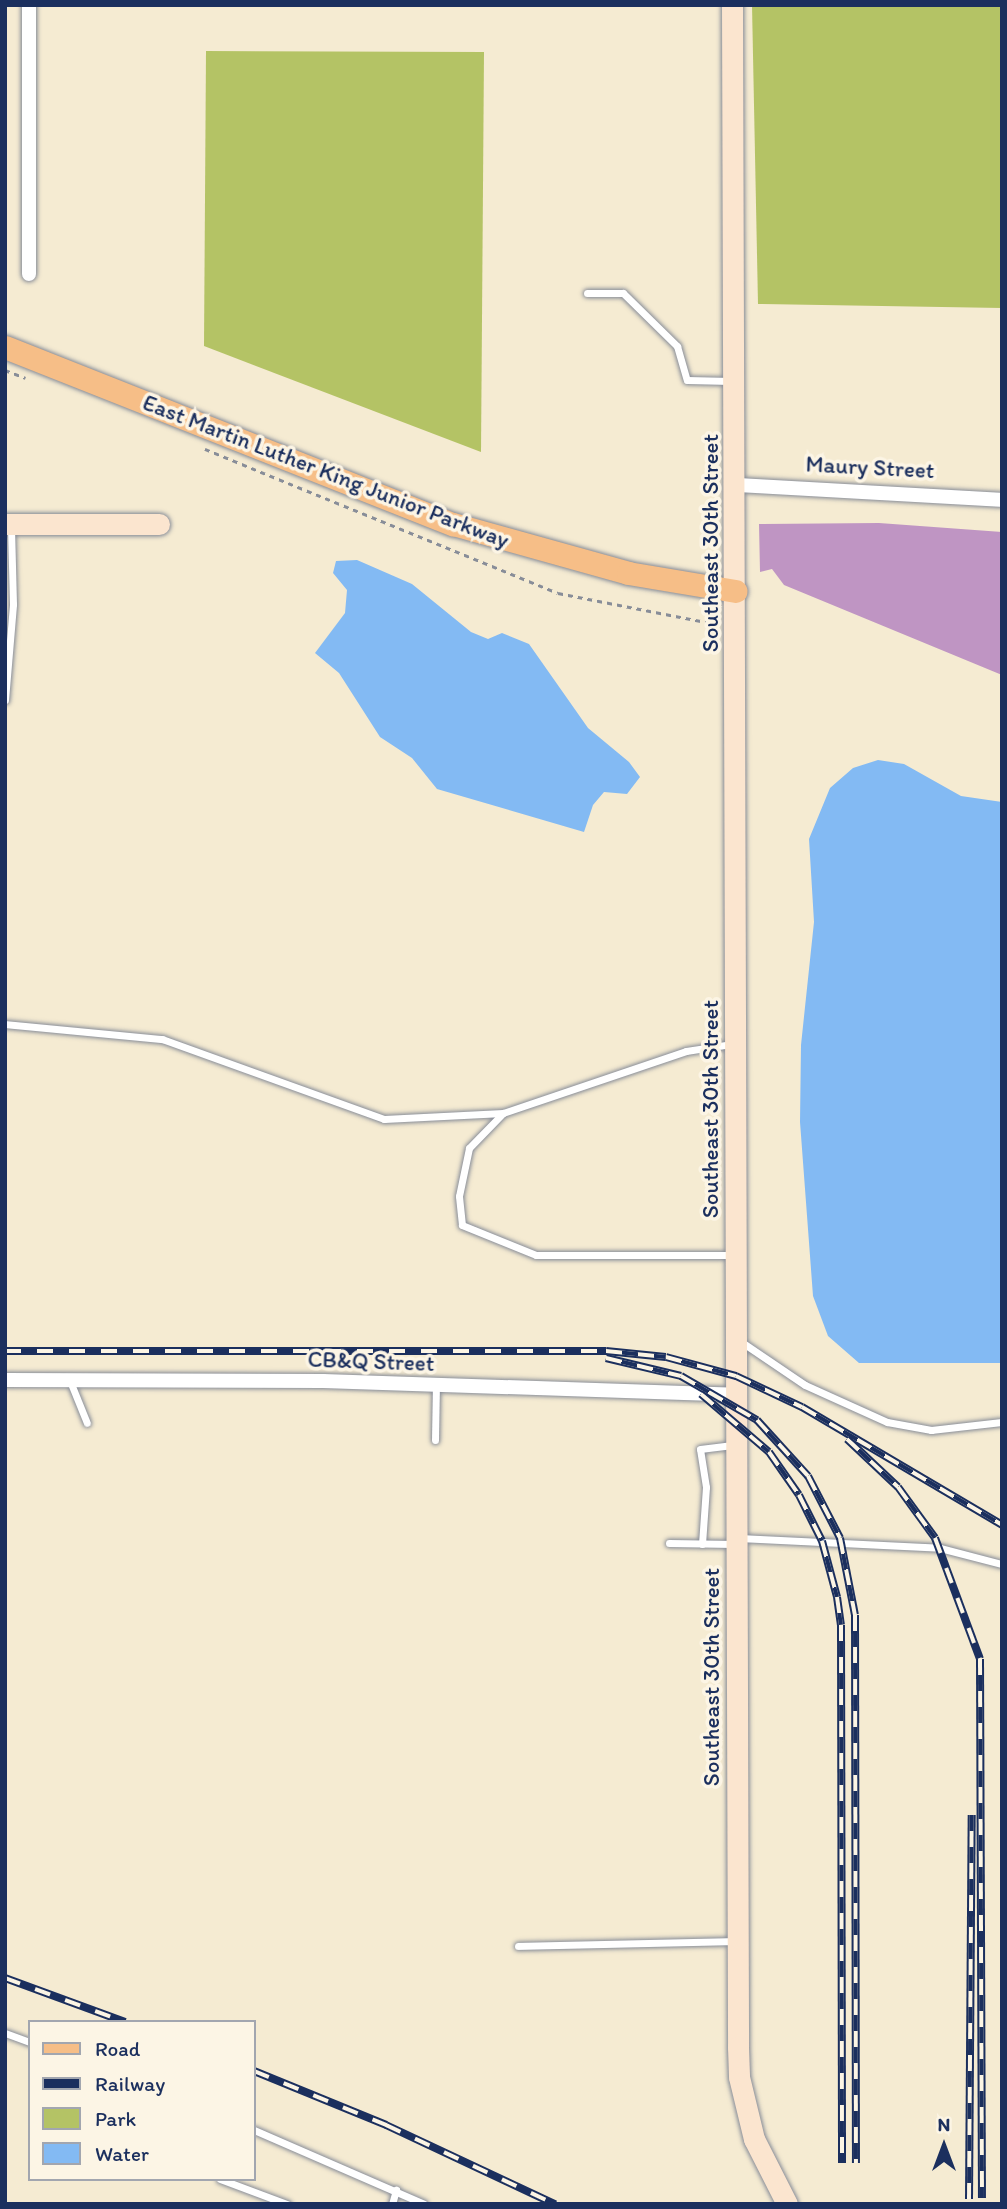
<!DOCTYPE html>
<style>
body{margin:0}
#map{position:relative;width:1007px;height:2209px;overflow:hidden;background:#f5ebd2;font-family:Itim,sans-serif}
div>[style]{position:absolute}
.green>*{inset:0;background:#b4c365}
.water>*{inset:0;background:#83baf3}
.building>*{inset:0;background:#bf95c3}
.path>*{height:2.5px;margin-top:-1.25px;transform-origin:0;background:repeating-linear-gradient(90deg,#888d98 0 5px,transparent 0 10px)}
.roads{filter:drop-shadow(0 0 2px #888d98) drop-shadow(0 0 2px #888d98)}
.lane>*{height:7px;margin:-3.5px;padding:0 3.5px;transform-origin:3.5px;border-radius:3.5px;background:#fff}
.street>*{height:14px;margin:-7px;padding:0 7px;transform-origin:7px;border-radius:7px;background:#fff}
.secondary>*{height:21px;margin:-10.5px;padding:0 10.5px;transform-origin:10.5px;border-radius:10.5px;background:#fbe5cf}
.primary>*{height:23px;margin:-11.5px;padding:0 11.5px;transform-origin:11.5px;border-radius:11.5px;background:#f6be87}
.rail>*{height:8px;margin-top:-4px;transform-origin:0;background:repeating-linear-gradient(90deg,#fcf5e5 0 16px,#1b2f5e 0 32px);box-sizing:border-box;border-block:2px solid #1b2f5e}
span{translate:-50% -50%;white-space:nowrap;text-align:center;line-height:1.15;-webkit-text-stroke:7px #fcf5e5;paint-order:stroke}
.street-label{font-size:23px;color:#1b2f5e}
.frame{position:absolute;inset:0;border:7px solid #1b2f5e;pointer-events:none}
.legend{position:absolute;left:28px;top:2020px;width:228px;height:161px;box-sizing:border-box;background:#fcf5e5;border:2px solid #a2a6af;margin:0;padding:9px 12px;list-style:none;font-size:21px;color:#1b2f5e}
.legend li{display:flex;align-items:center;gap:14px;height:35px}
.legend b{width:35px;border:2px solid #a2a6af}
.north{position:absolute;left:909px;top:2111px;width:70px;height:70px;-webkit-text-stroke:5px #fcf5e5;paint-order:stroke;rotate:0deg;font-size:19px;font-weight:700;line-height:28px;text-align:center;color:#1b2f5e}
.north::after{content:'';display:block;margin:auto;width:24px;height:32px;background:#1b2f5e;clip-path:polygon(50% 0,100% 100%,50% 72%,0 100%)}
</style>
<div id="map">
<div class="green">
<div style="clip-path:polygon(752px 5px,1002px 5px,1002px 308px,758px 304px)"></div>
<div style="clip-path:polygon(206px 51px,484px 52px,481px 452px,204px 346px)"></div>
</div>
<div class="water">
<div style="clip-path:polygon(357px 560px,412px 584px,471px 632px,488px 639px,502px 633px,529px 644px,588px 728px,629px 762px,640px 777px,627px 794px,604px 792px,593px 805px,584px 832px,437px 789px,412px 758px,380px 737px,339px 673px,315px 653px,345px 613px,347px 590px,333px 573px,336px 561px)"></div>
<div style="clip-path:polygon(878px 760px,904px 764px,961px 796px,1002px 802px,1002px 1363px,859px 1363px,828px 1336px,813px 1296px,800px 1122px,801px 1045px,814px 922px,809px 839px,830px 788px,853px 768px)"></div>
</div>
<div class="building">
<div style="clip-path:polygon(879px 523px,1002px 532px,1002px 675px,784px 585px,772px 569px,760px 572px,759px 524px)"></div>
</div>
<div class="path">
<div style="left:5px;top:370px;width:22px;rotate:21deg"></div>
<div style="left:205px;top:449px;width:381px;rotate:22.2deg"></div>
<div style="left:558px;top:593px;width:161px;rotate:11.1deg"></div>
</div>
<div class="roads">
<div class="lane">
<div style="left:587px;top:293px;width:36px"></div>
<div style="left:623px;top:293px;width:76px;rotate:44.5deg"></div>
<div style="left:677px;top:346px;width:35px;rotate:74deg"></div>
<div style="left:687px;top:380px;width:44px;rotate:1.3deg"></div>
<div style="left:5px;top:700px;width:96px;rotate:-85.2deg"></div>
<div style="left:13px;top:604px;width:76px;rotate:-91.5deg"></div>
<div style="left:5px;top:1024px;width:158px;rotate:5.5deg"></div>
<div style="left:162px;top:1039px;width:236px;rotate:19.8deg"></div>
<div style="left:384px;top:1119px;width:119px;rotate:-2.9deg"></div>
<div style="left:731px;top:1255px;width:195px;rotate:180deg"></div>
<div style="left:536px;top:1255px;width:80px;rotate:-157.9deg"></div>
<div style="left:462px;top:1225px;width:29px;rotate:-96deg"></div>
<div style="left:459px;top:1196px;width:49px;rotate:-78.2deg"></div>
<div style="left:469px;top:1148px;width:49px;rotate:-45.8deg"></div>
<div style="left:503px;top:1113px;width:193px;rotate:-18.7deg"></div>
<div style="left:686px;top:1051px;width:47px;rotate:-8.7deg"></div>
<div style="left:740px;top:1341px;width:78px;rotate:34.1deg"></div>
<div style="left:805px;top:1385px;width:90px;rotate:24.3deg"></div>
<div style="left:887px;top:1422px;width:45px;rotate:10.3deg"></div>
<div style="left:931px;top:1430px;width:71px;rotate:-6.4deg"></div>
<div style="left:70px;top:1381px;width:45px;rotate:68deg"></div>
<div style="left:435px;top:1440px;width:55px;rotate:-89deg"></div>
<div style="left:739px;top:1538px;width:201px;rotate:2.8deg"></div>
<div style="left:940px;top:1548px;width:64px;rotate:14.5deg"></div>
<div style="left:669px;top:1543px;width:65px;rotate:0.9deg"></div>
<div style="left:702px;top:1544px;width:57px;rotate:-86deg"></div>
<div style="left:706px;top:1487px;width:38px;rotate:-99deg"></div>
<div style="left:700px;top:1449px;width:35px;rotate:-7deg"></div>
<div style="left:518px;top:1946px;width:216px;rotate:-1.3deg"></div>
<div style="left:5px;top:2033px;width:27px;rotate:20deg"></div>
<div style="left:254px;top:2130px;width:185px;rotate:23.5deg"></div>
<div style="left:220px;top:2179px;width:72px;rotate:20.5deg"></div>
<div style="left:392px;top:2204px;width:15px;rotate:-74deg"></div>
</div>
<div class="street">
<div style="left:29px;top:5px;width:269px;rotate:90deg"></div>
<div style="left:736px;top:485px;width:266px;rotate:3.2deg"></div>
<div style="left:5px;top:1380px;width:318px;rotate:0.2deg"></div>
<div style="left:323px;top:1381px;width:413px;rotate:1.9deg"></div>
</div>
<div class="secondary">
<div style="left:732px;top:5px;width:2042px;rotate:89.83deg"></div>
<div style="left:738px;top:2047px;width:30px;rotate:88deg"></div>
<div style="left:739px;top:2077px;width:64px;rotate:76.4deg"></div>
<div style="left:754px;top:2139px;width:73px;rotate:63.1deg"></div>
<div style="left:5px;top:524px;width:154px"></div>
</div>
<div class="primary">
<div style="left:5px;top:347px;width:482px;rotate:21.6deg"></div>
<div style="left:453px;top:524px;width:182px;rotate:15.6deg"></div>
<div style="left:628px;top:573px;width:109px;rotate:9.5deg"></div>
</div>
</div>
<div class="rail">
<div style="left:5px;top:1351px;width:601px"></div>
<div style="left:606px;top:1351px;width:60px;rotate:5.7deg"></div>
<div style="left:666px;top:1357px;width:73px;rotate:15.2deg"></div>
<div style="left:736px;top:1376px;width:73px;rotate:25.2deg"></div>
<div style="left:802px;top:1407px;width:232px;rotate:30.5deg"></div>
<div style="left:606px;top:1358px;width:77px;rotate:13.5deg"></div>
<div style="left:681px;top:1376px;width:88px;rotate:30.1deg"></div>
<div style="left:757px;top:1420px;width:76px;rotate:47.7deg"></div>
<div style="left:808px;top:1476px;width:70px;rotate:62.7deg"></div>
<div style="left:840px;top:1538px;width:78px;rotate:79deg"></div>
<div style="left:855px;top:1615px;width:548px;rotate:89.9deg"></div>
<div style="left:701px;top:1394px;width:89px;rotate:40.5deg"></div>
<div style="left:769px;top:1452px;width:52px;rotate:55.1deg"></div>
<div style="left:799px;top:1495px;width:51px;rotate:63.4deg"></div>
<div style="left:822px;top:1541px;width:58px;rotate:75deg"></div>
<div style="left:837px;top:1597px;width:28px;rotate:82deg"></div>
<div style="left:841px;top:1625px;width:538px;rotate:89.89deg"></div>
<div style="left:847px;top:1439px;width:70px;rotate:43.3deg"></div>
<div style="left:898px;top:1487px;width:63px;rotate:54deg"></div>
<div style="left:935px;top:1538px;width:129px;rotate:69.6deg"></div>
<div style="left:980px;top:1659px;width:539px;rotate:89.79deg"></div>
<div style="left:5px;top:1978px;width:128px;rotate:20.1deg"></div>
<div style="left:254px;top:2071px;width:143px;rotate:22.2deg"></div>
<div style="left:386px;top:2125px;width:187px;rotate:25.1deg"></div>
<div style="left:969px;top:2199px;width:384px;rotate:-89.6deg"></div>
</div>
<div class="street-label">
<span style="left:870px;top:467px;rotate:3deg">Maury Street</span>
<span style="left:326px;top:471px;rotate:21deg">East Martin Luther King Junior Parkway</span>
<span style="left:710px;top:543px;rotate:-90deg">Southeast 30th Street</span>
<span style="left:710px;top:1109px;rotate:-90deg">Southeast 30th Street</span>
<span style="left:371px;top:1361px;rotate:2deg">CB&amp;Q Street</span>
<span style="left:711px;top:1677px;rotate:-90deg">Southeast 30th Street</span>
</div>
<div class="frame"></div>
<ul class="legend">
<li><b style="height:9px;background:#f6be87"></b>Road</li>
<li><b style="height:9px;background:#1b2f5e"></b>Railway</li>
<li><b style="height:19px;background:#b4c365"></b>Park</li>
<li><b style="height:19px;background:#83baf3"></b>Water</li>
</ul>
<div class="north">N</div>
</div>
